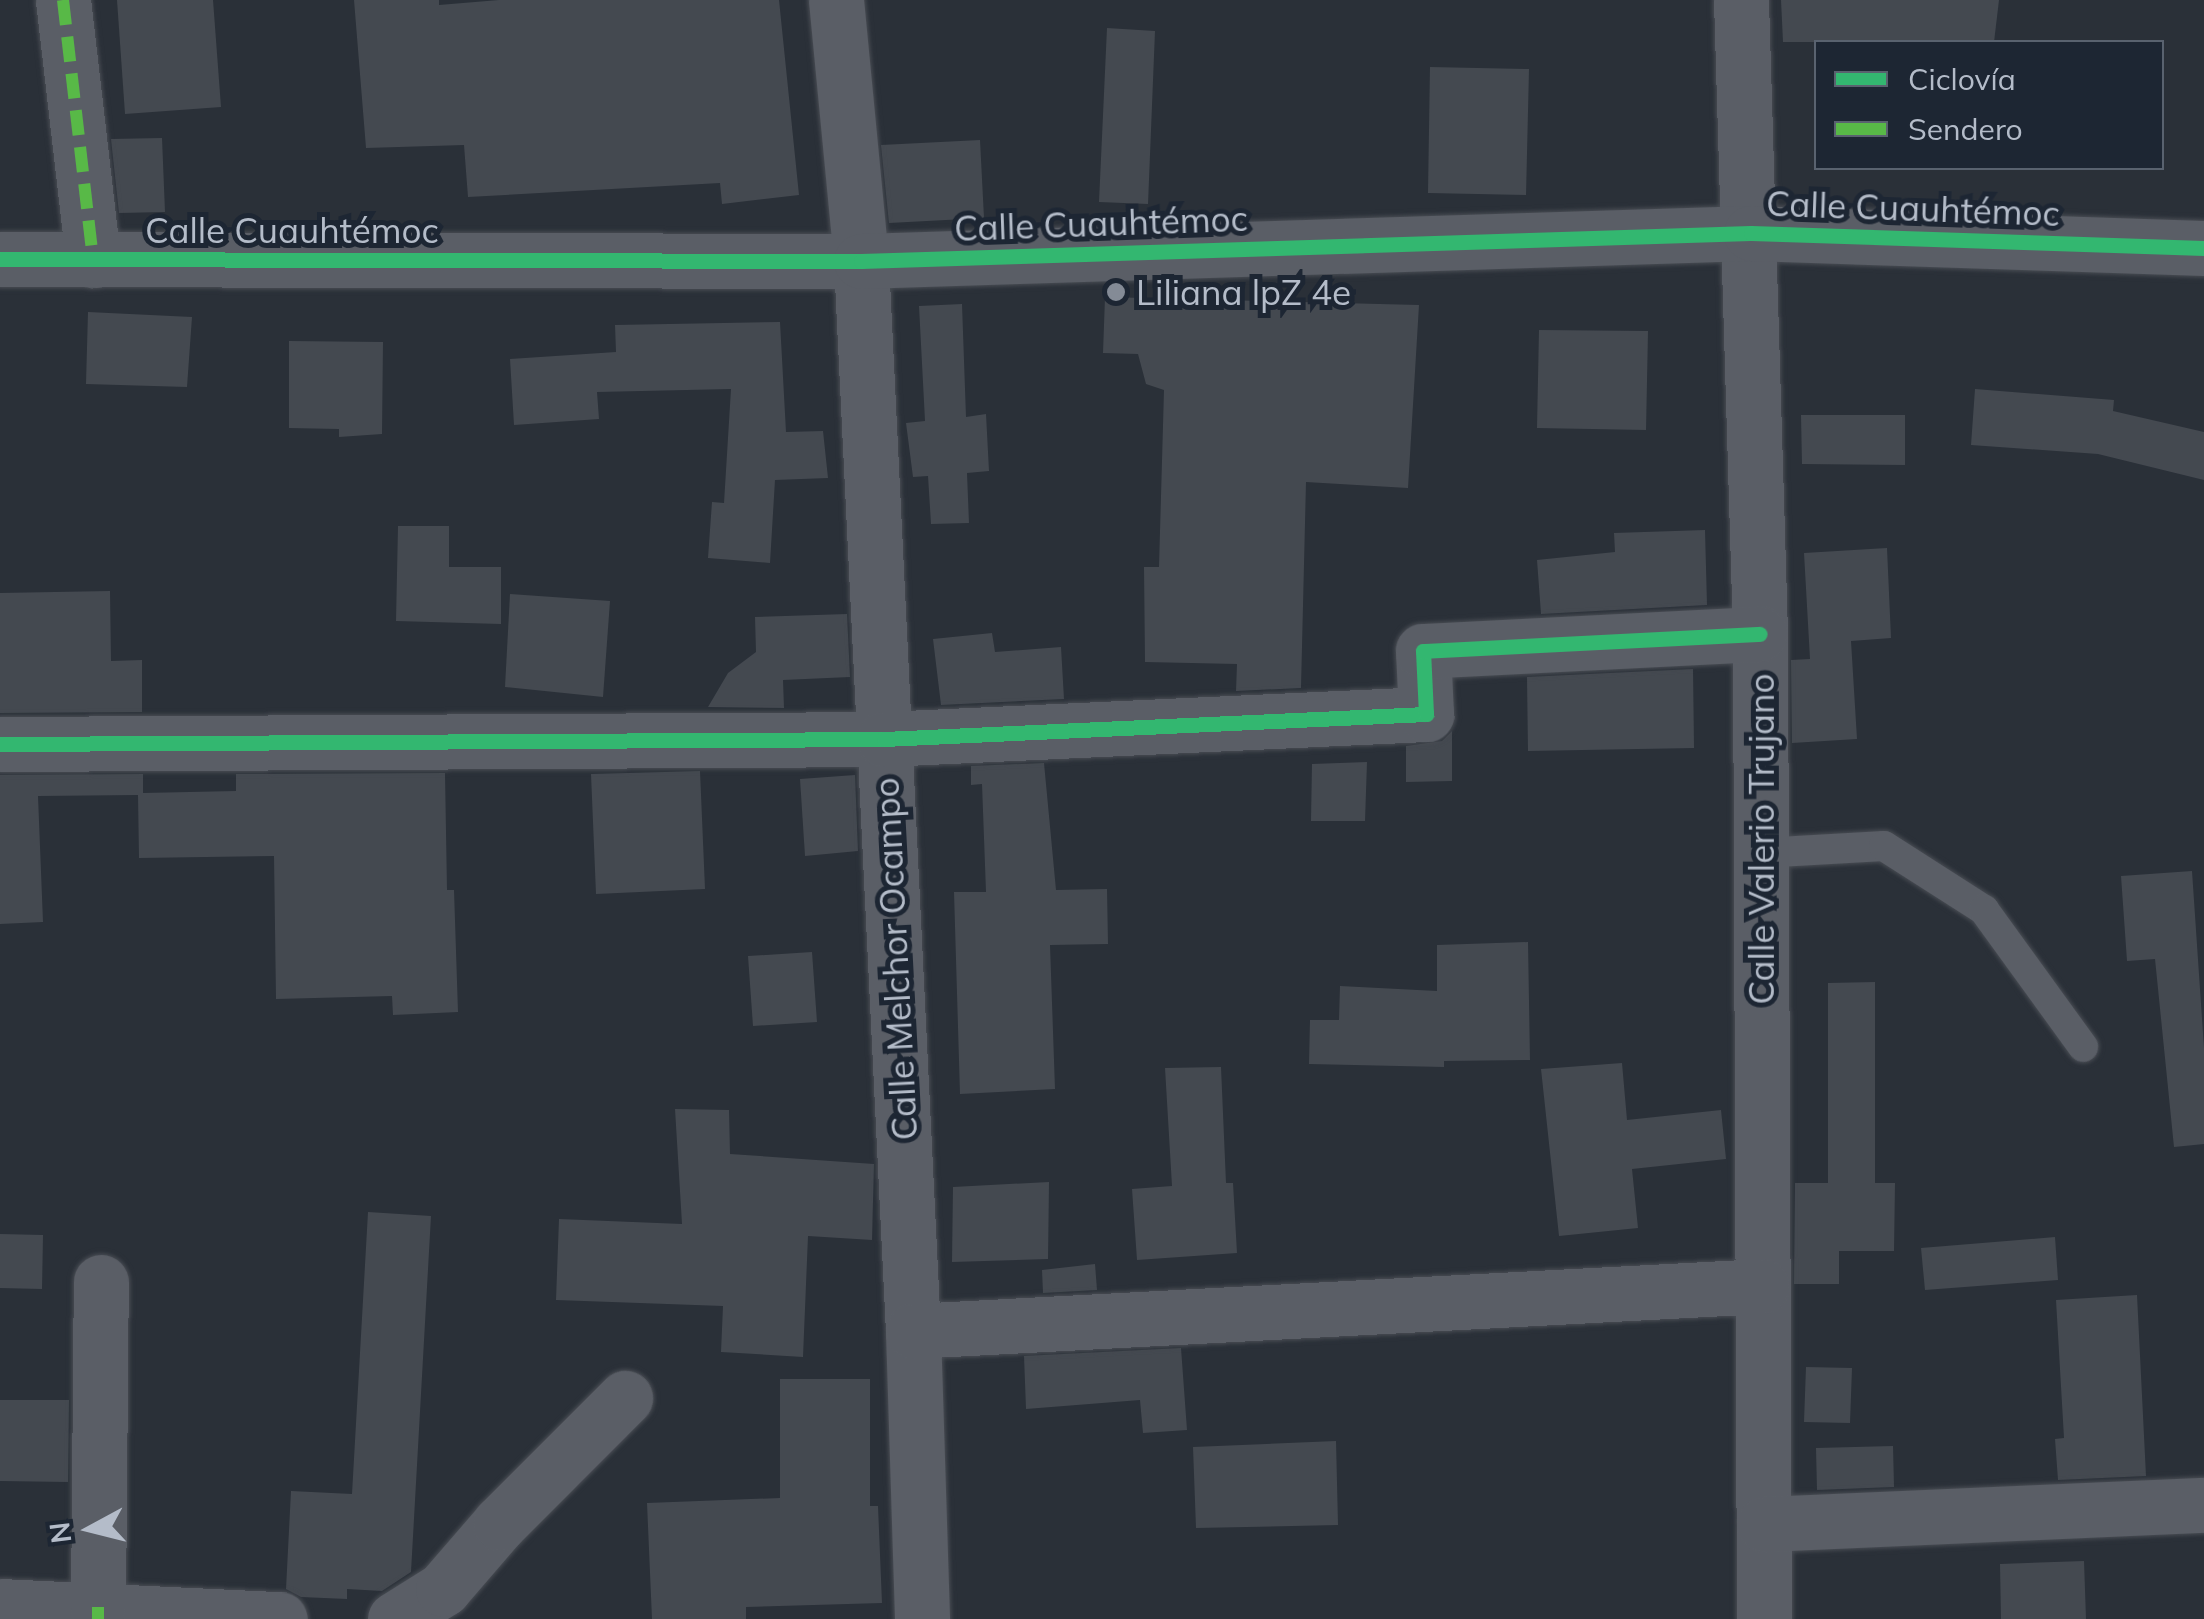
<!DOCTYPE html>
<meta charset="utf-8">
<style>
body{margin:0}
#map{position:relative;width:2204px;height:1619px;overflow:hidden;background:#2a3038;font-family:Mulish,sans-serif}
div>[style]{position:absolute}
.building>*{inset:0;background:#444950}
.roads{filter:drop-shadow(0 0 2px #484c53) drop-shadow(0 0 2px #484c53)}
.service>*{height:30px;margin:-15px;padding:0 15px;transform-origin:15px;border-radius:15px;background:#5a5e66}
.minor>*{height:55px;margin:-27.5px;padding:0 27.5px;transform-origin:27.5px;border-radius:27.5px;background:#5a5e66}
.tertiary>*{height:55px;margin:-27.5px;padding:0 27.5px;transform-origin:27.5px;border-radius:27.5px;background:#5a5e66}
.quiet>*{height:12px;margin-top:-6px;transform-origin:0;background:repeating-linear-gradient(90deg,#58b947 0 25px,transparent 0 37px)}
.cycleway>*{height:15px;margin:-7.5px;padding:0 7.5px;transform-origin:7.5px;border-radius:7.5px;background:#33b770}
.dots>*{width:28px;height:28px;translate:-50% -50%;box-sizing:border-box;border:5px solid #1d2633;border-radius:50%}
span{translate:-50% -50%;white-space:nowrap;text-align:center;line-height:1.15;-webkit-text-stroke:10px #1d2633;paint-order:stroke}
.street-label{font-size:35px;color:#b4bcc9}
.poi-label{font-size:35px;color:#b4bcc9}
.left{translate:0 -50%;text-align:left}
.legend{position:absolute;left:1814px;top:40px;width:350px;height:130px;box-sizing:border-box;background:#1d2633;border:2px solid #59626f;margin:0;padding:12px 18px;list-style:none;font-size:30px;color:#b4bcc9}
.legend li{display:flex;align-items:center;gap:20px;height:50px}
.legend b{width:50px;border:2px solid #59626f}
.north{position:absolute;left:40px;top:1479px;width:100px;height:100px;-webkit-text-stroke:8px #1d2633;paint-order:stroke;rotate:263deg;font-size:28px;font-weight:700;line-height:40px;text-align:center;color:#b4bcc9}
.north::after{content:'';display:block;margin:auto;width:35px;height:45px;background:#b4bcc9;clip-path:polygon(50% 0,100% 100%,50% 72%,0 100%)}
</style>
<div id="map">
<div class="building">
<div style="clip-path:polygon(117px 0,213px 0,221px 107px,125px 114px)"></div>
<div style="clip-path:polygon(354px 0,439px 0,439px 5px,499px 0,779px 0,799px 195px,722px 204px,720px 183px,468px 197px,464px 145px,366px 148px)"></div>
<div style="clip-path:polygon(1781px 0,1999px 0,1994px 42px,1783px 42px)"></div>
<div style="clip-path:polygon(1107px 28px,1155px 31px,1148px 204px,1099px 202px)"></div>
<div style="clip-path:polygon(1430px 67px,1529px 69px,1526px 195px,1428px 193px)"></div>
<div style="clip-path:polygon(162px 138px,165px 212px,119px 213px,111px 139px)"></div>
<div style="clip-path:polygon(980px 140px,984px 218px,889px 223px,881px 145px)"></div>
<div style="clip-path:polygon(1105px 297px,1419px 305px,1408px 488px,1306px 482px,1301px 688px,1236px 691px,1237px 664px,1145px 662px,1144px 567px,1159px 567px,1164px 390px,1146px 384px,1138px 354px,1103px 353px)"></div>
<div style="clip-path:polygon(962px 304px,966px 417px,986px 414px,989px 471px,967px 473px,969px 523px,931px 524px,928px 476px,913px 477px,906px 423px,925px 421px,919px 306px)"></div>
<div style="clip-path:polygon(88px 312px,192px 317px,187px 387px,86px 384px)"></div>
<div style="clip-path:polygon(780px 322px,786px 432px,823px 431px,828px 478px,775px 480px,770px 563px,708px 558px,712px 502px,724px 503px,731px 389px,597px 392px,599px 419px,514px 425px,510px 359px,616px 352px,615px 325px)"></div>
<div style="clip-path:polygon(1539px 330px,1648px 331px,1646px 430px,1537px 428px)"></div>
<div style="clip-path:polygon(289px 341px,383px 342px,382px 434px,339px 437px,339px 429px,289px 428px)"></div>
<div style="clip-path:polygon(1975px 389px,2114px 400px,2113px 411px,2204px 432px,2204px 480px,2098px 454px,1971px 445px)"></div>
<div style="clip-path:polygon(1801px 415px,1905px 415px,1905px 465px,1802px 464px)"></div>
<div style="clip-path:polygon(398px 526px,449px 526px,449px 567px,501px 567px,501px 624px,396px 621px)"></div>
<div style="clip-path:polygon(1705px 530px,1707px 605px,1541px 614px,1537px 560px,1615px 552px,1614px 533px)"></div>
<div style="clip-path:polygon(1887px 548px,1891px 638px,1851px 641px,1857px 739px,1792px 743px,1791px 660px,1810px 659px,1804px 553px)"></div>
<div style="clip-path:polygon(110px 591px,111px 661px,142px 660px,142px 712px,0 713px,0 593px)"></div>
<div style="clip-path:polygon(510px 594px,610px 601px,603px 697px,505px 687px)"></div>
<div style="clip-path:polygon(847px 614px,850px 677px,783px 680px,784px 708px,708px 707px,728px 673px,756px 652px,755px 617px)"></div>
<div style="clip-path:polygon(992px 633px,995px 652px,1061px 647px,1064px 699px,941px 705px,933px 639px)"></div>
<div style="clip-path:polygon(1693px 669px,1694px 748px,1528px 751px,1527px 677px)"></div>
<div style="clip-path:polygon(1452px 731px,1452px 781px,1406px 782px,1406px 746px,1442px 741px)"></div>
<div style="clip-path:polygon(1367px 762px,1365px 821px,1311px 821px,1312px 764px)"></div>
<div style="clip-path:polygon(1044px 763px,1056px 890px,1107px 889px,1108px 944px,1050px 945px,1055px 1089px,960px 1094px,954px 892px,986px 892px,982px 784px,971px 785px,971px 766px)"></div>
<div style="clip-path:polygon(700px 771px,705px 889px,596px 894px,591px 774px)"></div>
<div style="clip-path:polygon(445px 773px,447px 890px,454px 890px,458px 1012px,393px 1015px,392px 996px,276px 999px,274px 856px,139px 858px,138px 795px,38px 796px,43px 922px,0 924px,0 775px,143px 774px,143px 793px,236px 791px,236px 774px)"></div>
<div style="clip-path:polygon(855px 775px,858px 851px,805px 856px,800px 779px)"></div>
<div style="clip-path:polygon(2192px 871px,2204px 1048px,2204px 1144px,2174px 1147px,2155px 959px,2127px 961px,2121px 876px)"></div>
<div style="clip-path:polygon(1528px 942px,1530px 1060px,1444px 1061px,1444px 1067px,1309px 1064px,1310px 1020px,1339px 1020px,1340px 986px,1437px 991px,1437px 945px)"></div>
<div style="clip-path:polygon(812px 952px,817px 1022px,753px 1026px,748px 956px)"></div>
<div style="clip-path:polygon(1875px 982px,1875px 1183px,1895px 1183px,1894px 1251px,1839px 1251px,1839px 1284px,1794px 1284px,1795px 1183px,1828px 1183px,1828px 983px)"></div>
<div style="clip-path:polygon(1622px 1063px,1627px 1120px,1721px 1110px,1726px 1159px,1632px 1169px,1638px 1228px,1559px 1236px,1541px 1069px)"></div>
<div style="clip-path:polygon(1221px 1067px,1226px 1183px,1233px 1183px,1237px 1253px,1137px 1260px,1132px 1189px,1172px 1186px,1165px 1068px)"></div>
<div style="clip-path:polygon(675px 1109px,729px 1110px,730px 1154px,874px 1164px,872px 1240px,808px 1236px,803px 1357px,721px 1352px,723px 1306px,556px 1300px,559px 1219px,682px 1224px)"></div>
<div style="clip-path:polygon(1049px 1182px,1048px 1259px,952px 1262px,953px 1187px)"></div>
<div style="clip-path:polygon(368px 1212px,431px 1216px,411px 1572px,382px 1591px,347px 1589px,347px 1599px,301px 1597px,286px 1589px,291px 1491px,352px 1494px)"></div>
<div style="clip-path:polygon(0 1234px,43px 1235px,42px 1289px,0 1288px)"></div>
<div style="clip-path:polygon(2055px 1237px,2058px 1280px,1925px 1290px,1921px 1248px)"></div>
<div style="clip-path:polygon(1095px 1264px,1097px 1290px,1043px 1293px,1042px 1270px)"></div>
<div style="clip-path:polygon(2137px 1295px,2146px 1476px,2058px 1480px,2055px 1439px,2064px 1438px,2056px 1300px)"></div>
<div style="clip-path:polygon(1181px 1348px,1187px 1430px,1143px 1433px,1140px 1400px,1026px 1409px,1024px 1356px)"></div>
<div style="clip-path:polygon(1806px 1367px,1852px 1368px,1850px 1423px,1804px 1422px)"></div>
<div style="clip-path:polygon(780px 1379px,870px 1379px,870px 1506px,878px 1506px,882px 1603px,746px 1607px,746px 1619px,652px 1619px,647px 1503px,780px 1498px)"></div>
<div style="clip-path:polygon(0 1400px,69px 1400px,68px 1482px,0 1481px)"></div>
<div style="clip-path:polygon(1336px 1441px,1338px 1525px,1196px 1528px,1193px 1447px)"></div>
<div style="clip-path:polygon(1893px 1446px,1894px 1487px,1817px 1490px,1816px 1448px)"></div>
<div style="clip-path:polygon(2084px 1561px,2086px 1619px,2001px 1619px,2000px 1564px)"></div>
</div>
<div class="roads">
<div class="service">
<div style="left:1761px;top:853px;width:123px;rotate:-3.3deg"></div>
<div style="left:1884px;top:846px;width:119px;rotate:32.6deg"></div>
<div style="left:1984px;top:910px;width:169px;rotate:54.1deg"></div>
</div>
<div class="minor">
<div style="left:63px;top:0;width:262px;rotate:83.4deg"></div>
<div style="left:836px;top:0;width:262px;rotate:84.5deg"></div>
<div style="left:861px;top:261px;width:1071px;rotate:87.22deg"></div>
<div style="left:913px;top:1331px;width:288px;rotate:88.2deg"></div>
<div style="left:1741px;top:0;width:634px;rotate:88.28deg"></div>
<div style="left:1760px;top:634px;width:985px;rotate:89.77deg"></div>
<div style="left:0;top:744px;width:884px;rotate:-0.32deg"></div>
<div style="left:884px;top:739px;width:543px;rotate:-2.64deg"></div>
<div style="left:1426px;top:714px;width:63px;rotate:-92.7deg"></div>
<div style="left:1423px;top:651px;width:337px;rotate:-2.9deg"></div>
<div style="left:913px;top:1331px;width:850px;rotate:-3.03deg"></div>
<div style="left:1764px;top:1524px;width:440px;rotate:-2.5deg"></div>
<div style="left:0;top:1606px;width:280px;rotate:2.7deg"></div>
<div style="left:98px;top:1607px;width:325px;rotate:-89.5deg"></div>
<div style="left:395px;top:1619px;width:57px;rotate:-32deg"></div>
<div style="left:443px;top:1589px;width:87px;rotate:-49.2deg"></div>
<div style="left:500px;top:1523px;width:177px;rotate:-45deg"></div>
</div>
<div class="tertiary">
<div style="left:0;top:259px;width:861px;rotate:0.13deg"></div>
<div style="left:861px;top:261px;width:890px;rotate:-1.8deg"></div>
<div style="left:1751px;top:233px;width:453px;rotate:1.9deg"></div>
</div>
</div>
<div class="quiet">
<div style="left:63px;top:0;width:262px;rotate:83.4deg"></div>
<div style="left:98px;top:1607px;width:12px;rotate:90deg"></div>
</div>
<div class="cycleway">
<div style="left:0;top:259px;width:861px;rotate:0.13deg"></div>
<div style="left:861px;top:261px;width:890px;rotate:-1.8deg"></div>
<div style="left:1751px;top:233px;width:453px;rotate:1.9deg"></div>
<div style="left:0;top:744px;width:884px;rotate:-0.32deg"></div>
<div style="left:884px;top:739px;width:543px;rotate:-2.64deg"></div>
<div style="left:1426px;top:714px;width:63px;rotate:-92.7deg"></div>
<div style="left:1423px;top:651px;width:337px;rotate:-2.9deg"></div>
</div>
<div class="dots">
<div style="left:1116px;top:292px;background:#848b96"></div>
</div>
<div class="street-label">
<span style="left:1913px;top:208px;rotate:2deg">Calle Cuauhtémoc</span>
<span style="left:1101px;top:223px;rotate:-2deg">Calle Cuauhtémoc</span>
<span style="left:292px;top:230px">Calle Cuauhtémoc</span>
<span style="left:1761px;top:839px;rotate:-90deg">Calle Valerio Trujano</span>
<span style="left:895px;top:959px;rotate:-93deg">Calle Melchor Ocampo</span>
</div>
<div class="poi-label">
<span class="left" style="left:1136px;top:292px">Liliana lpZ 4e</span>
</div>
<ul class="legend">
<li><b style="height:12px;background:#33b770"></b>Ciclovía</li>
<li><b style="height:12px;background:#58b947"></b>Sendero</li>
</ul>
<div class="north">N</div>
</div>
